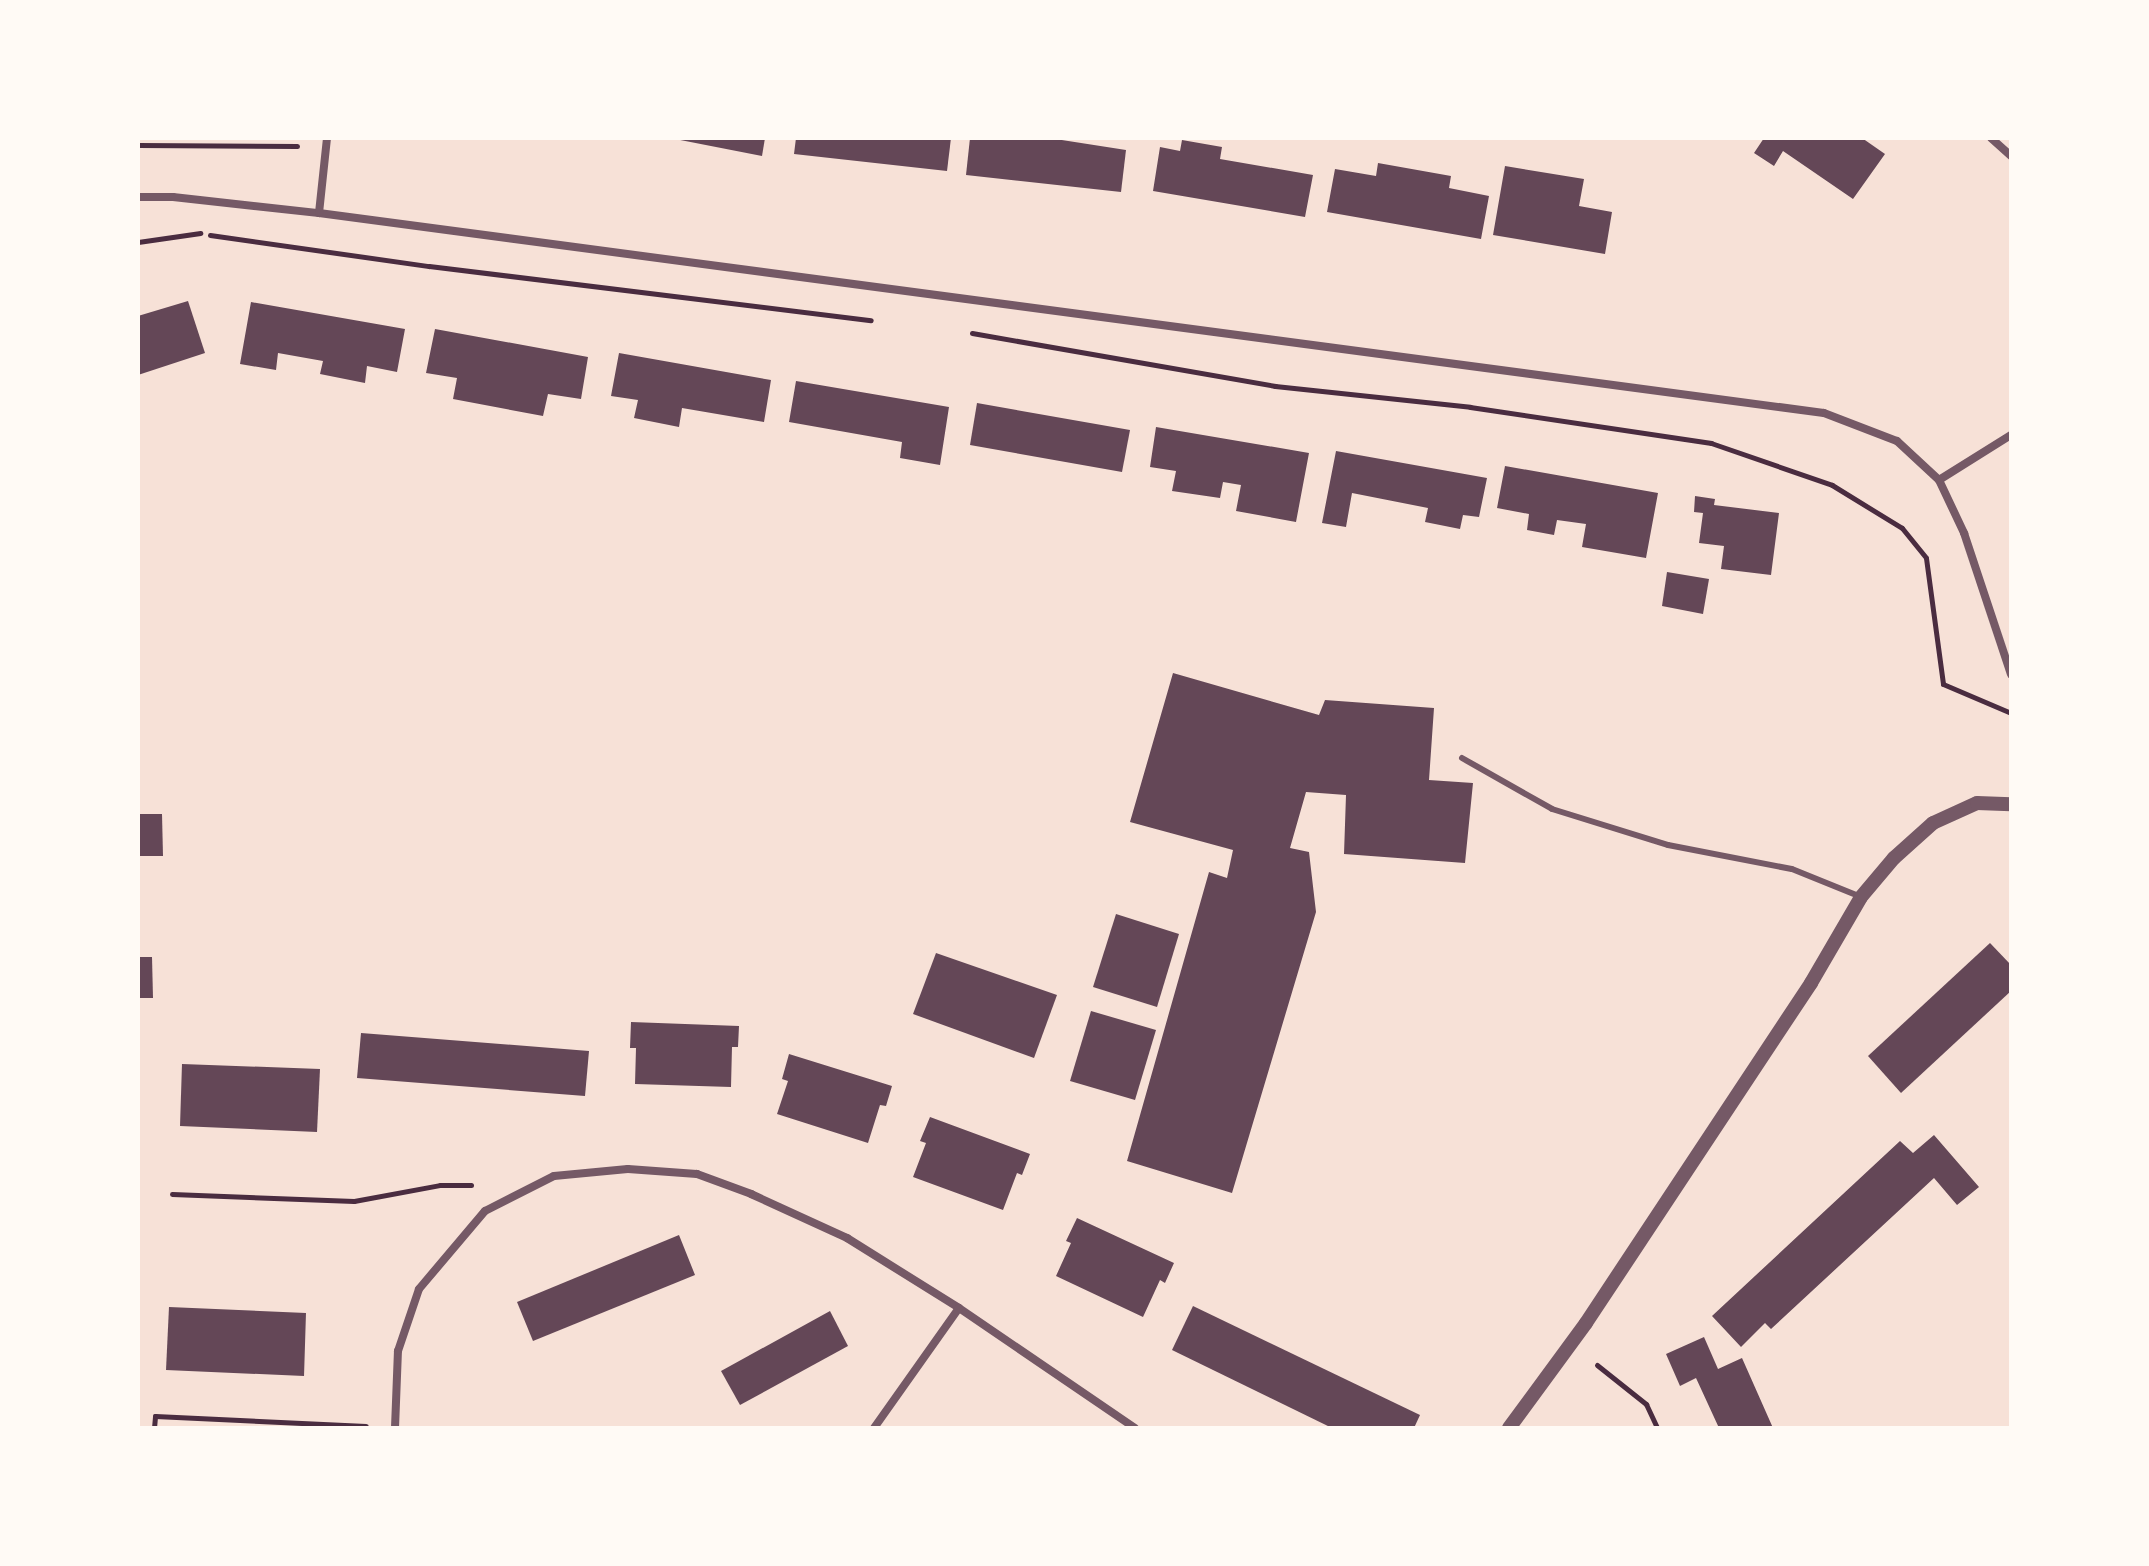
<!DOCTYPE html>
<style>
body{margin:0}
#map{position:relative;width:2149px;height:1566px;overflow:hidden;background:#f7e1d7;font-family:"Roboto Condensed",sans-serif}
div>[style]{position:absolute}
.building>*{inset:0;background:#644757}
.path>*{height:5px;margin:-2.5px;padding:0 2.5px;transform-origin:2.5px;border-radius:2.5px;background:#4a2c40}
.service>*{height:6px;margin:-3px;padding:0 3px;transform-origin:3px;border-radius:3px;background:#755966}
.minor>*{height:8px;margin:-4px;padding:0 4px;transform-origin:4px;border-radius:4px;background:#755966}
.tertiary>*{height:14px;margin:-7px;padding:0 7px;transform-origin:7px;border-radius:7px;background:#755966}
span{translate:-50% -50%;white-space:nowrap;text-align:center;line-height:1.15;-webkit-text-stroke:6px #fffaf5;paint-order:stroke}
.frame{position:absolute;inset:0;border:140px solid #fffaf5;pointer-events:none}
</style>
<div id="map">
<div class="building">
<div style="clip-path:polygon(670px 138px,765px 138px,762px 156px)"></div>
<div style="clip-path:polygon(796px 138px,951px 138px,947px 171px,794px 154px)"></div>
<div style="clip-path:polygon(970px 138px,1049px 138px,1126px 150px,1121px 192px,966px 175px)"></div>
<div style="clip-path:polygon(1764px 138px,1862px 138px,1885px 154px,1853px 199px,1783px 151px,1774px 166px,1754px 153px)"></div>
<div style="clip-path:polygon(1182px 140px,1222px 147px,1220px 159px,1313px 175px,1305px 217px,1153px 191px,1160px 147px,1180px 151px)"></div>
<div style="clip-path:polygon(1378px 163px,1451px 176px,1449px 188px,1489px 196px,1481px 239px,1327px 212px,1335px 169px,1376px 176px)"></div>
<div style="clip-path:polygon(1505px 166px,1584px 179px,1579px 206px,1612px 212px,1605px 254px,1493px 235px)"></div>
<div style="clip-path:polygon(188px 301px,205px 353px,138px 375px,138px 316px)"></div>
<div style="clip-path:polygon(251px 302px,405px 329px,397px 372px,367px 366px,365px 383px,320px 374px,323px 361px,278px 353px,276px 370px,240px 364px)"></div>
<div style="clip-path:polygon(435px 329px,588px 357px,581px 399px,548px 394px,543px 416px,453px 399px,457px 378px,426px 373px)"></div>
<div style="clip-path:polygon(619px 353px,771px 380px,764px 422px,682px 408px,679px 427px,634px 418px,638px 400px,611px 396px)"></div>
<div style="clip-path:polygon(796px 381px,949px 407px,940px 465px,900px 458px,902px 442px,789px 422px)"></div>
<div style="clip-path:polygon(977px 403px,1130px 430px,1122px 472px,970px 445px)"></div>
<div style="clip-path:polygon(1156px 427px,1309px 453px,1296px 522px,1236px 511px,1241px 485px,1223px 482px,1220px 498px,1172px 491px,1176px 471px,1150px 467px)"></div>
<div style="clip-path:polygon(1336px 451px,1487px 478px,1479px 517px,1463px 515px,1460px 529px,1425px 522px,1428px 508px,1352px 493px,1346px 527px,1322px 523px)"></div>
<div style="clip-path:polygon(1505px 466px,1658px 493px,1646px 558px,1582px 547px,1586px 524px,1557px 520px,1554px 535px,1527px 530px,1529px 514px,1497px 508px)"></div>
<div style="clip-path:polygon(1695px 496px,1715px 499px,1714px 505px,1779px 513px,1771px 575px,1721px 569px,1724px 546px,1699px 543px,1703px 513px,1694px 512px)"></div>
<div style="clip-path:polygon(1667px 572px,1709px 579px,1703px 614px,1662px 606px)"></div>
<div style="clip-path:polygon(1173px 673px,1319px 715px,1325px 700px,1434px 708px,1429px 780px,1473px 783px,1465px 863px,1344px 854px,1346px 795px,1306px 792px,1290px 848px,1309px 852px,1316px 912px,1232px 1193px,1127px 1161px,1209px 872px,1227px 878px,1233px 850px,1130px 822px)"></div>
<div style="clip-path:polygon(138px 814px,162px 814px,163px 856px,138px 856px)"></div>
<div style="clip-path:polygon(1116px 914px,1179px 934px,1157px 1007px,1093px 987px)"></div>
<div style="clip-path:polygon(1990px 943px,2011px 965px,2011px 991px,1901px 1093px,1868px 1056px)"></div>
<div style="clip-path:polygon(936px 953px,1057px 995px,1034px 1058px,913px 1014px)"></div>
<div style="clip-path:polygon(138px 957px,152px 957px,153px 998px,138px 998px)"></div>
<div style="clip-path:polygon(1091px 1011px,1156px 1030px,1135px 1100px,1070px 1081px)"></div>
<div style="clip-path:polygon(631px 1022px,739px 1026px,738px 1047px,732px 1047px,731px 1087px,635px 1084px,636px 1048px,630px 1048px)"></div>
<div style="clip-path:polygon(361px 1033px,589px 1051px,585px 1096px,357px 1078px)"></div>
<div style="clip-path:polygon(789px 1054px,892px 1086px,886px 1106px,880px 1105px,868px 1143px,777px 1114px,788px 1081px,782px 1079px)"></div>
<div style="clip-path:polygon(182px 1064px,320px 1069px,317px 1132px,180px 1126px)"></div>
<div style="clip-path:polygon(930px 1117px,1030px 1154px,1022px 1175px,1017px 1173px,1003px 1210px,913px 1177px,926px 1143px,920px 1141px)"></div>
<div style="clip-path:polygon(1934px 1135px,1979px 1187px,1957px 1205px,1934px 1178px,1771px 1329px,1765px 1323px,1741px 1347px,1712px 1316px,1900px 1141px,1913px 1153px)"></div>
<div style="clip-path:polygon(1077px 1218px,1174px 1263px,1165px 1283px,1160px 1280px,1143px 1317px,1056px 1276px,1071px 1243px,1066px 1241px)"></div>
<div style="clip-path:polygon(679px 1235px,695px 1275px,533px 1341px,517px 1302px)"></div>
<div style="clip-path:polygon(1193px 1306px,1420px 1415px,1414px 1428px,1332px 1428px,1172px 1350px)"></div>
<div style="clip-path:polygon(169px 1307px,306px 1313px,304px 1376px,166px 1370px)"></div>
<div style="clip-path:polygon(830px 1311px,848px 1346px,740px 1405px,721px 1371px)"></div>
<div style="clip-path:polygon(1704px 1337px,1718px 1369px,1742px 1358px,1773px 1428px,1719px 1428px,1696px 1378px,1680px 1386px,1666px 1354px)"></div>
</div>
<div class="path">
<div style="left:138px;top:145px;width:159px;rotate:0.4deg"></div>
<div style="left:210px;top:235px;width:221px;rotate:8.1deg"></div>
<div style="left:429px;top:266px;width:445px;rotate:7deg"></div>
<div style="left:138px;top:242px;width:63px;rotate:-8.3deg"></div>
<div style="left:972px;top:333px;width:308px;rotate:9.9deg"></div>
<div style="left:1275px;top:386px;width:196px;rotate:6.1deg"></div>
<div style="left:1470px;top:407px;width:244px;rotate:8.5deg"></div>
<div style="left:1711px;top:443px;width:128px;rotate:19.1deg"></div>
<div style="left:1832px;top:485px;width:82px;rotate:31.6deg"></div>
<div style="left:1902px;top:528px;width:38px;rotate:51deg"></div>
<div style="left:1926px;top:558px;width:127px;rotate:82.3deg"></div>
<div style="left:1943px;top:684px;width:74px;rotate:23.1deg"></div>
<div style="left:172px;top:1194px;width:182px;rotate:2.2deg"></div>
<div style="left:354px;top:1201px;width:87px;rotate:-10.5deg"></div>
<div style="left:440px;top:1185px;width:31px"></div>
<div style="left:1597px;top:1365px;width:63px;rotate:38.5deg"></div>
<div style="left:1646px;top:1404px;width:26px;rotate:65deg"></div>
<div style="left:154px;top:1428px;width:12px;rotate:-85deg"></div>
<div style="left:155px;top:1416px;width:211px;rotate:2.7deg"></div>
</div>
<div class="service">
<div style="left:1462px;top:758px;width:103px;rotate:29.5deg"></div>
<div style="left:1552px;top:809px;width:121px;rotate:17.2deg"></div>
<div style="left:1668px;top:845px;width:126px;rotate:11deg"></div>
<div style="left:1792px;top:869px;width:74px;rotate:22.1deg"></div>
</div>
<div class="minor">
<div style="left:1991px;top:138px;width:27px;rotate:42deg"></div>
<div style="left:138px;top:197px;width:35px"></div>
<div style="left:173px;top:197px;width:147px;rotate:6.3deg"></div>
<div style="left:319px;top:213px;width:1518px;rotate:7.57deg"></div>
<div style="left:1824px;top:413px;width:78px;rotate:21deg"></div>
<div style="left:1897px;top:441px;width:57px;rotate:42.9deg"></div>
<div style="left:1939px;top:480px;width:59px;rotate:64.7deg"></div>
<div style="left:1964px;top:533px;width:149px;rotate:71.6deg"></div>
<div style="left:319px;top:213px;width:75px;rotate:-83.9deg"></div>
<div style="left:1939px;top:480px;width:85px;rotate:-32deg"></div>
<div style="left:395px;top:1428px;width:77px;rotate:-87.8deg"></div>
<div style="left:398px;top:1351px;width:65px;rotate:-71.3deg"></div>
<div style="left:419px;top:1289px;width:102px;rotate:-49.8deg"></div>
<div style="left:485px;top:1211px;width:77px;rotate:-26.9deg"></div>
<div style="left:554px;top:1176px;width:74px;rotate:-5.4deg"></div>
<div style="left:628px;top:1169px;width:69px;rotate:4.1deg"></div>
<div style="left:697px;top:1174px;width:58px;rotate:20.3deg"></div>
<div style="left:751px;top:1194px;width:106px;rotate:24.6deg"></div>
<div style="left:847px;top:1238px;width:132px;rotate:32deg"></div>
<div style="left:959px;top:1308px;width:213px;rotate:34.3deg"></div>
<div style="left:874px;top:1428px;width:147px;rotate:-54.7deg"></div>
</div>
<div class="tertiary">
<div style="left:1509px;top:1428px;width:130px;rotate:-53.7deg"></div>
<div style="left:1586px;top:1323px;width:408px;rotate:-56.5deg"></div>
<div style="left:1811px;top:983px;width:99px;rotate:-59.8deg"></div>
<div style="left:1861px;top:897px;width:51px;rotate:-49.8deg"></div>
<div style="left:1894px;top:858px;width:52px;rotate:-41.9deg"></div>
<div style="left:1933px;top:823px;width:48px;rotate:-24.4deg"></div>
<div style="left:1977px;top:803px;width:34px;rotate:2deg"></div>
</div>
<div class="frame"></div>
</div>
